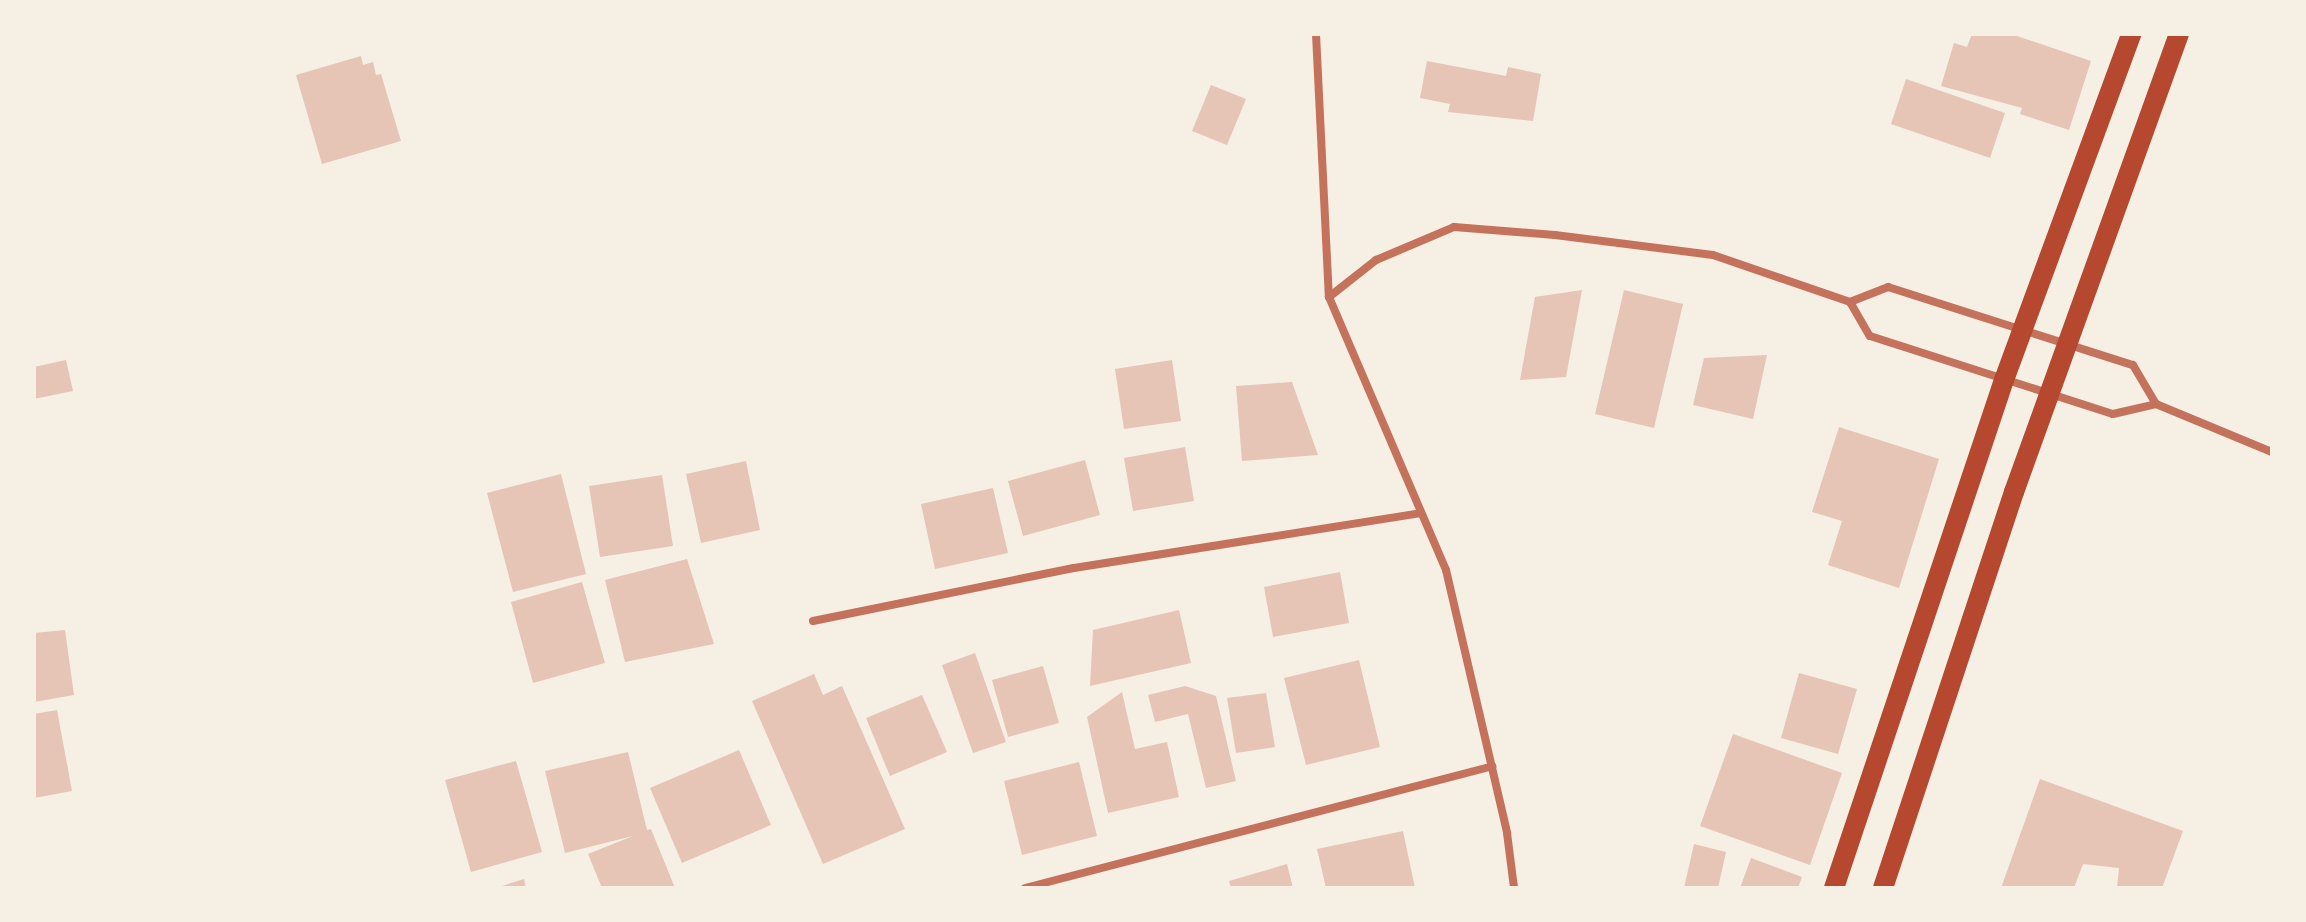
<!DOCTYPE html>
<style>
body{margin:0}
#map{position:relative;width:2306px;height:922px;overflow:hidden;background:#f6efe4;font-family:"Titillium Web",sans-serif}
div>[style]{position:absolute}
.building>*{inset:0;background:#e6c5b7}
.minor>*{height:8px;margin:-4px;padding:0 4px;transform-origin:4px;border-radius:4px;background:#c5725c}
.primary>*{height:20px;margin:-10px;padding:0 10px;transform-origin:10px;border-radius:10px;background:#b5482f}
span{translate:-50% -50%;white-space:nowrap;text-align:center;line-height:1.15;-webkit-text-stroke:6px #f6efe4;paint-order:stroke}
.frame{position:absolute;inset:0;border:36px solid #f6efe4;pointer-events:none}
</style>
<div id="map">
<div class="building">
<div style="clip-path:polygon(1972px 34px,2011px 34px,2091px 61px,2069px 130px,2020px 114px,2022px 108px,1941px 86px,1954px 43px,1967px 47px)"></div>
<div style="clip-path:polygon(361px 56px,363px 65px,373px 62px,376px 75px,381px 74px,401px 141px,322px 164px,296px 75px)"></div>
<div style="clip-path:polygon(1427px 61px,1506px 76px,1508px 67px,1541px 74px,1533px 121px,1448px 112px,1450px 104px,1420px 98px)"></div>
<div style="clip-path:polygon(1906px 79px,2005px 113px,1990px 158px,1891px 124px)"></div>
<div style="clip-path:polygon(1211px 85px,1246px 99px,1227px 145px,1192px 131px)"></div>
<div style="clip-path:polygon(1582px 290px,1566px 377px,1520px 380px,1535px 297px)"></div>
<div style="clip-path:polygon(1624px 290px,1683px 304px,1654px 428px,1595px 414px)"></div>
<div style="clip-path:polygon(1767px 355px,1753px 419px,1693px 405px,1704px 358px)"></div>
<div style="clip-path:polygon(66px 360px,73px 391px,34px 399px,34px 367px)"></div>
<div style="clip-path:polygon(1172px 360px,1181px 421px,1124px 429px,1115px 369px)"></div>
<div style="clip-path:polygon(1292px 382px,1318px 455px,1242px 461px,1236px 386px)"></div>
<div style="clip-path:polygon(1839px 427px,1939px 459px,1899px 588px,1828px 565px,1842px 521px,1812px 512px)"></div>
<div style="clip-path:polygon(1185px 447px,1194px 501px,1133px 511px,1124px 458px)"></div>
<div style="clip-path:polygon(1085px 460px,1100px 515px,1023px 536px,1008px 481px)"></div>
<div style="clip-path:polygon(746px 461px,760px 530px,701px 543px,686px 474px)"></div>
<div style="clip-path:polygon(561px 474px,586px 574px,513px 592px,487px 493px)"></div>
<div style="clip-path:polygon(662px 475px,673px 546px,600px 557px,589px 486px)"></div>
<div style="clip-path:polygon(993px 488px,1008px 553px,935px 569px,921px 504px)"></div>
<div style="clip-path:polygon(687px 559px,714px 644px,625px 662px,605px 580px)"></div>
<div style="clip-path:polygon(1340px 572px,1349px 623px,1273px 637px,1264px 587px)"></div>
<div style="clip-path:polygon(582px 582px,605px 663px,533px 683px,511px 602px)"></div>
<div style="clip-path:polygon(1179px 610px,1191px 663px,1090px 686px,1093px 630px)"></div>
<div style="clip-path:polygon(65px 630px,74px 695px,34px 702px,34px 633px)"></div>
<div style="clip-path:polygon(975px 653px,1006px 742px,973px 753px,942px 665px)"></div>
<div style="clip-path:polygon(1359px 660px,1380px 747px,1306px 765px,1284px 678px)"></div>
<div style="clip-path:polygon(1043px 666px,1059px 723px,1008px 737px,992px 680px)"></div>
<div style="clip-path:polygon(1799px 673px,1857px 689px,1838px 754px,1781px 738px)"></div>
<div style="clip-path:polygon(814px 674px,823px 695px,842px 686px,905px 829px,823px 864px,752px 701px)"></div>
<div style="clip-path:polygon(1185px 686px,1216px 696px,1236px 781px,1206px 788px,1188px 714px,1155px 722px,1148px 695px)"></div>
<div style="clip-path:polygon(1122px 692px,1135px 749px,1167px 742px,1179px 797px,1108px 813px,1087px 717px)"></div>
<div style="clip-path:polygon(1266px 693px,1275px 747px,1236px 753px,1227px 698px)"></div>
<div style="clip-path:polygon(922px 695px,947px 752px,890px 776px,866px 718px)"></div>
<div style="clip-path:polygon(57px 710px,72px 791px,34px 798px,34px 714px)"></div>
<div style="clip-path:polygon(1733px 734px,1842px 773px,1810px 865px,1700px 826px)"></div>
<div style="clip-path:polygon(739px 750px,771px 825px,682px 863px,650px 788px)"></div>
<div style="clip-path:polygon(628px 752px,647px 830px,651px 829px,675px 888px,602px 888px,588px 854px,633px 836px,565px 853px,545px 771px)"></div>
<div style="clip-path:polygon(516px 761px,542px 852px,471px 872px,445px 780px)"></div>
<div style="clip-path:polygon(1079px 762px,1097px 836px,1022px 855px,1004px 781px)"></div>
<div style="clip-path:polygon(2040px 779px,2183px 831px,2162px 888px,2117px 888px,2119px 868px,2083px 864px,2074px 888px,2001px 888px)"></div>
<div style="clip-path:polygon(1403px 831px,1415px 888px,1326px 888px,1317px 849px)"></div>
<div style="clip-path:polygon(1694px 844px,1726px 852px,1718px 888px,1684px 888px)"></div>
<div style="clip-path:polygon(1751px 858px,1802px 877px,1798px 888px,1740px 888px)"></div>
<div style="clip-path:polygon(1287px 864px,1293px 888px,1231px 888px,1229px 881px)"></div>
<div style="clip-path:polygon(524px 879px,526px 888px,499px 888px,499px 887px)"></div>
</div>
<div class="minor">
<div style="left:1316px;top:34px;width:263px;rotate:87.2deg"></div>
<div style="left:1329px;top:297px;width:297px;rotate:66.8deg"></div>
<div style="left:1446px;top:570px;width:270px;rotate:76.9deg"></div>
<div style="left:1507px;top:833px;width:55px;rotate:82.7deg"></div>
<div style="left:1329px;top:297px;width:60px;rotate:-38.2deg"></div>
<div style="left:1376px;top:260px;width:85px;rotate:-22.9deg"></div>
<div style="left:1454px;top:227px;width:101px;rotate:4.5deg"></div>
<div style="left:1555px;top:235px;width:159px;rotate:7.2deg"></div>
<div style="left:1713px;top:255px;width:145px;rotate:18.9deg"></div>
<div style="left:1850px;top:302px;width:41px;rotate:-21.5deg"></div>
<div style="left:1888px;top:287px;width:257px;rotate:17.7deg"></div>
<div style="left:2133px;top:365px;width:45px;rotate:59.5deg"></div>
<div style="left:1850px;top:302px;width:39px;rotate:60deg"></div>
<div style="left:1870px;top:336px;width:255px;rotate:17.8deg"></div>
<div style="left:2113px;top:414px;width:44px;rotate:-13.1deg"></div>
<div style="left:2156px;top:404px;width:126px;rotate:22.5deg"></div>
<div style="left:813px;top:621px;width:266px;rotate:-11.5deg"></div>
<div style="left:1074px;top:568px;width:351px;rotate:-9deg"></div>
<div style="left:1025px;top:888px;width:483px;rotate:-14.6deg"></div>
</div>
<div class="primary">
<div style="left:1834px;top:888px;width:536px;rotate:-71.5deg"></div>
<div style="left:2004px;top:380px;width:369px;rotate:-69.8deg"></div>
<div style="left:1883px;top:888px;width:417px;rotate:-71.7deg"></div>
<div style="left:2014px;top:492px;width:487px;rotate:-70.2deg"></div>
</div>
<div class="frame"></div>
</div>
